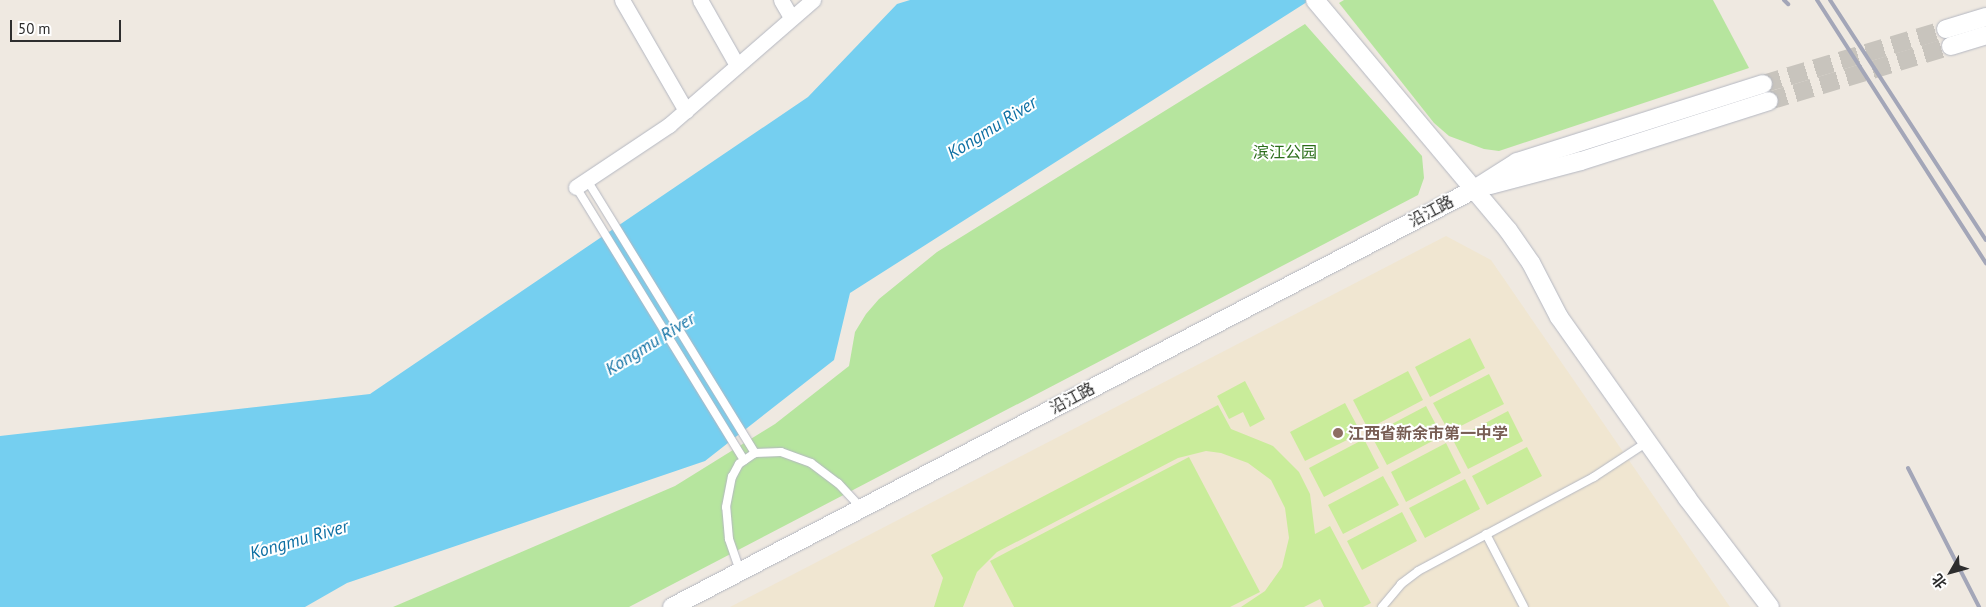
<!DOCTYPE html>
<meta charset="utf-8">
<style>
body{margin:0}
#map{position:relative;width:1986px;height:607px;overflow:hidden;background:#efe9e1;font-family:"PT Sans","Noto Sans SC",sans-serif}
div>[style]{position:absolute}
.education>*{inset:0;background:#f0e6d1}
.green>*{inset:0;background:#b6e59e}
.pitch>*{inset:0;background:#c9ec9a}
.water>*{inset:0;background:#75cff0}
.tertiary-tunnel>*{height:18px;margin-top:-9px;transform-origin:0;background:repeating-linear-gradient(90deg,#c8c4bd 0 18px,transparent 0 27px)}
.roads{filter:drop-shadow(0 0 1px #b4b7c1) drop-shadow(0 0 1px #b4b7c1)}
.service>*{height:8px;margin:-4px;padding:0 4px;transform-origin:4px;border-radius:4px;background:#fff}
.minor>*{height:15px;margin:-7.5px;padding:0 7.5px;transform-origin:7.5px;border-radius:7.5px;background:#fff}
.tertiary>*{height:18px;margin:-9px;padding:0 9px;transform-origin:9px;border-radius:9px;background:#fff}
.rail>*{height:4px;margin:-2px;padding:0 2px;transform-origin:2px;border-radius:2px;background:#a3a6b8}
.dots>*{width:14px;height:14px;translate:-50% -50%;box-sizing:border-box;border:2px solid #fff;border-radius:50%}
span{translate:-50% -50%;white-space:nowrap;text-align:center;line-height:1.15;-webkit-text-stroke:4px #fff;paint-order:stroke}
.park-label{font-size:16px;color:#2c6e1b}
.street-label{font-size:16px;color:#2e2e2e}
.education-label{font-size:16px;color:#785e54;font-weight:700}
.left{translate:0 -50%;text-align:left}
.water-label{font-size:18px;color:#0d6fa3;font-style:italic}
.north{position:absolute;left:1926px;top:547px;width:50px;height:50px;-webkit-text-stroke:4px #fff;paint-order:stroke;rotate:232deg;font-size:14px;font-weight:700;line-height:20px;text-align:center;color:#2e2e2e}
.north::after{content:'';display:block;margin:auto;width:18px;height:22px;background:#2e2e2e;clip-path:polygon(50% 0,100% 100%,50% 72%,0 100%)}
.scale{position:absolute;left:10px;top:20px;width:111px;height:22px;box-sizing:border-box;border:2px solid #2e2e2e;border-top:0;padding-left:6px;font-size:15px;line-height:18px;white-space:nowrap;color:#2e2e2e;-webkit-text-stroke:4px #fff;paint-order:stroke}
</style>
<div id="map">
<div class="education">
<div style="clip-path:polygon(1446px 236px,1491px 260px,1730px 607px,730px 607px)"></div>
</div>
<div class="green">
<div style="clip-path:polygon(1344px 0,1713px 0,1749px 68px,1499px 151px,1484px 149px,1449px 136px,1434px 123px,1339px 3px)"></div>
<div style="clip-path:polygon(1305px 24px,1422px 156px,1424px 178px,1418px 195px,629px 607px,393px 607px,675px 486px,775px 424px,849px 366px,855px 332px,866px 314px,879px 299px,937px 252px)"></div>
</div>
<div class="pitch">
<div style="clip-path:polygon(1470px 338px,1485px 368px,1430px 397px,1415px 367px)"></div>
<div style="clip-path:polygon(1408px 371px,1423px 400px,1368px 429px,1353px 400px)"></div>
<div style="clip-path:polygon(1489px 374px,1504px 404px,1449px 432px,1433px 403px)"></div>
<div style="clip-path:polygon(1245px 381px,1265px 419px,1250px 427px,1243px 412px,1229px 419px,1217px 396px)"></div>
<div style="clip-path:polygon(1345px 403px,1361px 433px,1305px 461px,1290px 432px)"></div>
<div style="clip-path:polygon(1218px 405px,1231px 429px,1273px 446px,1299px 472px,1310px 494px,1315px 534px,1330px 526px,1371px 603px,1363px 607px,1324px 607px,1320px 599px,1304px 607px,1241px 607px,1265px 591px,1282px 567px,1289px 538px,1285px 508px,1271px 480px,1248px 463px,1221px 453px,1206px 451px,1178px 458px,997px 552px,977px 572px,963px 607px,934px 607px,943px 578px,931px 555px)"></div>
<div style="clip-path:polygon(1426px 406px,1442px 436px,1387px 465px,1371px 435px)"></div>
<div style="clip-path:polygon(1508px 411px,1523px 441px,1468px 469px,1453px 440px)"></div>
<div style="clip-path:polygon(1364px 439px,1379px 468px,1324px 497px,1309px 468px)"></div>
<div style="clip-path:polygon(1446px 443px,1461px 473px,1406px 502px,1391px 472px)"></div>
<div style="clip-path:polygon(1527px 447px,1542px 476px,1487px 505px,1472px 476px)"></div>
<div style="clip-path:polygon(1189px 457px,1260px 592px,1230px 607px,1014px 607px,990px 561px)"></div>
<div style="clip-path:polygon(1383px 476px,1399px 505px,1343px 534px,1328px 505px)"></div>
<div style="clip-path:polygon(1465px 479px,1480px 509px,1425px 538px,1409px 508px)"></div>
<div style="clip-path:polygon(1402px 512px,1417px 541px,1362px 570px,1347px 541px)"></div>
</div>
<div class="water">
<div style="clip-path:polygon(910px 0,1310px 0,850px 293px,834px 360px,705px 461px,347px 583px,305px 607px,0 607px,0 436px,370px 394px,808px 97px,897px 4px)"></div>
</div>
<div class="tertiary-tunnel">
<div style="left:1763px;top:84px;width:191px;rotate:-16.7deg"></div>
<div style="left:1769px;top:101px;width:190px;rotate:-16.8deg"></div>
</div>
<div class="roads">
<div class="service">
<div style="left:587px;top:180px;width:321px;rotate:58.4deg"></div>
<div style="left:576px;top:187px;width:321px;rotate:58.4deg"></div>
<div style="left:1486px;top:534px;width:82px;rotate:62.5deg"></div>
<div style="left:740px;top:571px;width:34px;rotate:-109deg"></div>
<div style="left:729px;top:539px;width:32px;rotate:-95deg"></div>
<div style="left:726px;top:507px;width:31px;rotate:-79deg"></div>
<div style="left:732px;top:477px;width:15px;rotate:-62deg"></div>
<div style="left:739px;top:464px;width:19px;rotate:-35deg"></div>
<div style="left:755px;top:453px;width:26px;rotate:-2deg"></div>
<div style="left:781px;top:452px;width:32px;rotate:20deg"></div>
<div style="left:811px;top:463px;width:34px;rotate:37deg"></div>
<div style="left:838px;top:483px;width:34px;rotate:47deg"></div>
<div style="left:1382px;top:607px;width:30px;rotate:-50deg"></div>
<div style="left:1401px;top:584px;width:21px;rotate:-37deg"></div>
<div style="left:1418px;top:571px;width:200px;rotate:-28.1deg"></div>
<div style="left:1594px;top:477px;width:64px;rotate:-33.4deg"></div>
</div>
<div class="minor">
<div style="left:622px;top:0;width:128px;rotate:60deg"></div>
<div style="left:700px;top:0;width:75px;rotate:60.4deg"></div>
<div style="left:781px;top:0;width:20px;rotate:60deg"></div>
<div style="left:576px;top:187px;width:112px;rotate:-33.7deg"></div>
<div style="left:669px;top:125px;width:191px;rotate:-41deg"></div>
</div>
<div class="tertiary">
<div style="left:1315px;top:0;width:300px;rotate:50deg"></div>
<div style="left:1508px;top:230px;width:40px;rotate:55.1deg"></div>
<div style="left:1531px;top:263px;width:61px;rotate:62.6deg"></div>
<div style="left:1559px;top:317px;width:222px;rotate:54.7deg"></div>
<div style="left:1687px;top:498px;width:137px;rotate:52.7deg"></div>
<div style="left:1946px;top:29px;width:42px;rotate:-16.7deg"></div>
<div style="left:1951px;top:46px;width:37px;rotate:-17deg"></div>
<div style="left:1490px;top:185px;width:94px;rotate:-14.8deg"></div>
<div style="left:1581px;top:161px;width:197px;rotate:-17.7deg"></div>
<div style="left:672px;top:607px;width:903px;rotate:-27.5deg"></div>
<div style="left:1473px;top:190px;width:52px;rotate:-32.5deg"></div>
<div style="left:1517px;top:162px;width:258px;rotate:-17.6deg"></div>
</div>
</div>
<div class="rail">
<div style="left:1784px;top:0;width:6px;rotate:45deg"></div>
<div style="left:1817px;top:0;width:313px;rotate:57.3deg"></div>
<div style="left:1830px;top:0;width:286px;rotate:57deg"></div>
<div style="left:1908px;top:468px;width:156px;rotate:62.9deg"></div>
</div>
<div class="dots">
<div style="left:1338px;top:433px;background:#8d6e63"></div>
</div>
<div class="park-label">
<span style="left:1285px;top:152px">滨江公园</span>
</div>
<div class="street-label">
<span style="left:1431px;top:211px;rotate:-28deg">沿江路</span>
<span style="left:1072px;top:398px;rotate:-28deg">沿江路</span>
</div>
<div class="education-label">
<span class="left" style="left:1348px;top:433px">江西省新余市第一中学</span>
</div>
<div class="water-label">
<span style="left:992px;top:128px;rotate:-32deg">Kongmu River</span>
<span style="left:650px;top:344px;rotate:-32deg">Kongmu River</span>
<span style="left:299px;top:540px;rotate:-16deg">Kongmu River</span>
</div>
<div class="north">北</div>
<div class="scale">50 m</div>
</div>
